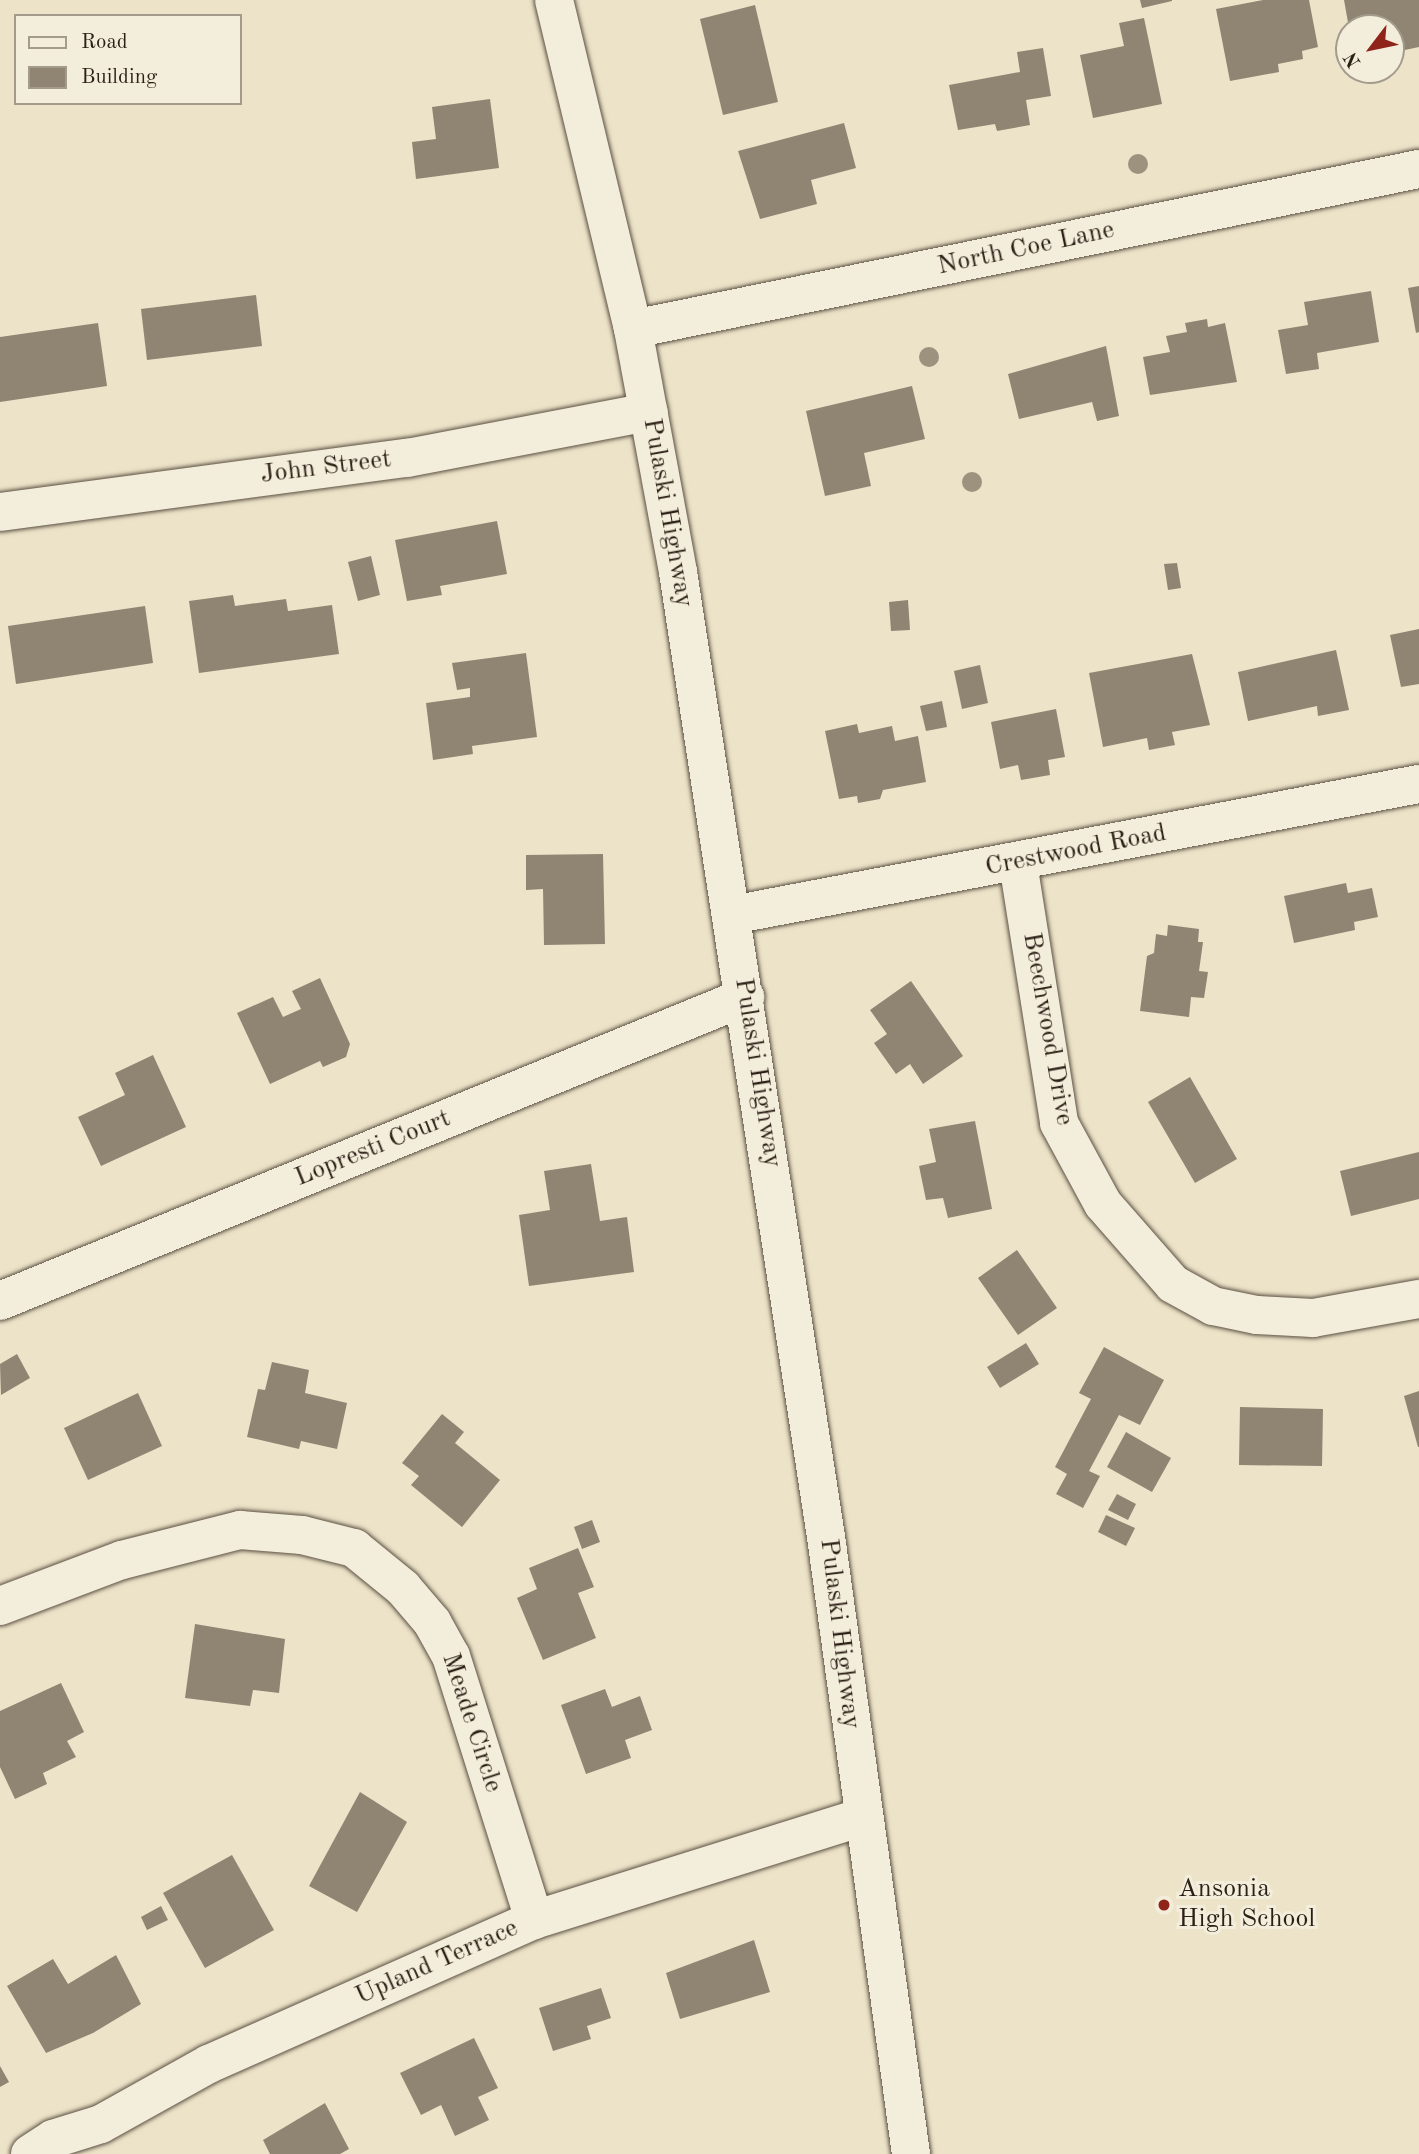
<!DOCTYPE html>
<style>
body{margin:0}
#map{position:relative;width:1419px;height:2154px;overflow:hidden;background:#ece3c8;font-family:"Old Standard TT",serif}
div>[style]{position:absolute}
.building>*{inset:0;background:#908573}
.roads{filter:drop-shadow(0 0 2px #5c5042) drop-shadow(0 0 2px #5c5042)}
.minor>*{height:38px;margin:-19px;padding:0 19px;transform-origin:19px;border-radius:19px;background:#f3eddb}
.secondary>*{height:38px;margin:-19px;padding:0 19px;transform-origin:19px;border-radius:19px;background:#f3eddb}
.trees>*{width:20px;height:20px;margin:-10px;border-radius:50%;background:#9d927e}
.dots>*{width:19px;height:19px;translate:-50% -50%;box-sizing:border-box;border:4px solid #f3eddb;border-radius:50%}
span{translate:-50% -50%;white-space:nowrap;text-align:center;line-height:1.15;-webkit-text-stroke:6px #f3eddb;paint-order:stroke}
.street-label{font-size:26px;color:#2c1f16}
.poi-label{font-size:26px;color:#2c1f16}
.left{translate:0 -50%;text-align:left}
.legend{position:absolute;left:14px;top:14px;width:228px;height:91px;box-sizing:border-box;background:#f3eddb;border:2px solid #a39b8c;margin:0;padding:9px 12px;list-style:none;font-size:21px;color:#2c1f16}
.legend li{display:flex;align-items:center;gap:14px;height:35px}
.legend b{width:35px;border:2px solid #a39b8c}
.north{position:absolute;left:1335px;top:14px;width:70px;height:70px;box-sizing:border-box;background:#f3eddb;border:2px solid #a39b8c;border-radius:50%;rotate:238deg;font-size:19px;font-weight:700;line-height:28px;text-align:center;color:#2c1f16}
.north::after{content:'';display:block;margin:auto;width:24px;height:32px;background:#8f2418;clip-path:polygon(50% 0,100% 100%,50% 72%,0 100%)}
</style>
<div id="map">
<div class="building">
<div style="clip-path:polygon(1140px 0,1172px 0,1172px 1px,1142px 8px)"></div>
<div style="clip-path:polygon(1263px 0,1309px 0,1318px 47px,1302px 51px,1303px 59px,1278px 64px,1279px 72px,1230px 81px,1216px 9px)"></div>
<div style="clip-path:polygon(1344px 0,1419px 0,1419px 47px,1400px 51px,1401px 60px,1391px 62px,1391px 28px,1349px 28px)"></div>
<div style="clip-path:polygon(755px 5px,778px 102px,723px 115px,700px 19px)"></div>
<div style="clip-path:polygon(1144px 18px,1162px 104px,1093px 118px,1080px 55px,1124px 46px,1119px 23px)"></div>
<div style="clip-path:polygon(1043px 48px,1051px 96px,1026px 100px,1030px 125px,997px 131px,995px 124px,958px 130px,949px 85px,1020px 72px,1017px 52px)"></div>
<div style="clip-path:polygon(490px 99px,499px 168px,416px 179px,412px 142px,436px 139px,432px 107px)"></div>
<div style="clip-path:polygon(844px 123px,856px 168px,811px 180px,817px 204px,760px 219px,738px 151px)"></div>
<div style="clip-path:polygon(1419px 286px,1419px 332px,1416px 333px,1408px 288px)"></div>
<div style="clip-path:polygon(1371px 291px,1379px 342px,1317px 353px,1319px 369px,1286px 374px,1278px 330px,1308px 325px,1304px 302px)"></div>
<div style="clip-path:polygon(256px 295px,262px 346px,147px 360px,141px 309px)"></div>
<div style="clip-path:polygon(1207px 319px,1208px 327px,1225px 323px,1237px 382px,1150px 395px,1143px 357px,1170px 352px,1166px 336px,1187px 332px,1185px 323px)"></div>
<div style="clip-path:polygon(98px 323px,107px 386px,0 402px,0 337px)"></div>
<div style="clip-path:polygon(1106px 346px,1119px 416px,1097px 421px,1092px 402px,1019px 419px,1008px 374px)"></div>
<div style="clip-path:polygon(912px 386px,925px 439px,864px 453px,871px 486px,825px 496px,806px 411px)"></div>
<div style="clip-path:polygon(497px 521px,507px 574px,440px 586px,442px 595px,407px 601px,395px 540px)"></div>
<div style="clip-path:polygon(371px 556px,380px 595px,358px 601px,348px 562px)"></div>
<div style="clip-path:polygon(1177px 563px,1181px 588px,1168px 590px,1164px 564px)"></div>
<div style="clip-path:polygon(233px 595px,235px 606px,286px 599px,288px 611px,332px 605px,339px 654px,199px 673px,189px 601px)"></div>
<div style="clip-path:polygon(908px 600px,910px 630px,891px 631px,889px 602px)"></div>
<div style="clip-path:polygon(145px 606px,153px 663px,16px 684px,8px 626px)"></div>
<div style="clip-path:polygon(1419px 629px,1419px 684px,1401px 687px,1390px 635px)"></div>
<div style="clip-path:polygon(1336px 650px,1349px 710px,1318px 716px,1317px 706px,1248px 721px,1238px 672px)"></div>
<div style="clip-path:polygon(526px 653px,537px 737px,472px 746px,473px 754px,433px 760px,426px 703px,470px 697px,470px 688px,457px 690px,452px 663px)"></div>
<div style="clip-path:polygon(1192px 654px,1210px 725px,1172px 732px,1175px 745px,1149px 750px,1147px 738px,1103px 747px,1089px 673px)"></div>
<div style="clip-path:polygon(980px 665px,988px 703px,962px 709px,954px 671px)"></div>
<div style="clip-path:polygon(942px 701px,947px 727px,926px 731px,920px 706px)"></div>
<div style="clip-path:polygon(1056px 709px,1065px 757px,1048px 760px,1050px 775px,1021px 780px,1018px 765px,1000px 769px,991px 722px)"></div>
<div style="clip-path:polygon(857px 724px,859px 733px,892px 726px,895px 741px,918px 736px,926px 782px,883px 790px,880px 799px,858px 803px,857px 796px,839px 799px,825px 731px)"></div>
<div style="clip-path:polygon(603px 854px,605px 944px,544px 945px,543px 889px,526px 890px,526px 855px)"></div>
<div style="clip-path:polygon(1346px 883px,1348px 893px,1372px 888px,1378px 917px,1354px 922px,1355px 930px,1294px 943px,1284px 896px)"></div>
<div style="clip-path:polygon(1168px 925px,1199px 929px,1198px 942px,1203px 942px,1199px 971px,1208px 972px,1204px 998px,1191px 997px,1189px 1017px,1140px 1011px,1147px 956px,1154px 953px,1156px 934px,1167px 936px)"></div>
<div style="clip-path:polygon(320px 978px,350px 1044px,346px 1057px,323px 1067px,320px 1061px,270px 1084px,237px 1013px,273px 997px,283px 1017px,301px 1009px,292px 991px)"></div>
<div style="clip-path:polygon(911px 981px,963px 1056px,923px 1084px,910px 1064px,896px 1074px,874px 1043px,887px 1034px,870px 1010px)"></div>
<div style="clip-path:polygon(153px 1055px,186px 1127px,101px 1166px,78px 1117px,125px 1095px,115px 1073px)"></div>
<div style="clip-path:polygon(1190px 1077px,1237px 1159px,1195px 1183px,1148px 1102px)"></div>
<div style="clip-path:polygon(975px 1121px,992px 1209px,948px 1218px,943px 1198px,926px 1200px,919px 1166px,936px 1162px,929px 1129px)"></div>
<div style="clip-path:polygon(1419px 1152px,1419px 1199px,1351px 1216px,1340px 1171px)"></div>
<div style="clip-path:polygon(591px 1164px,600px 1221px,627px 1217px,634px 1272px,529px 1286px,519px 1215px,550px 1210px,544px 1171px)"></div>
<div style="clip-path:polygon(1017px 1250px,1057px 1308px,1018px 1335px,978px 1278px)"></div>
<div style="clip-path:polygon(1026px 1343px,1039px 1364px,1000px 1388px,987px 1367px)"></div>
<div style="clip-path:polygon(1104px 1347px,1164px 1380px,1140px 1425px,1119px 1415px,1089px 1471px,1100px 1476px,1083px 1508px,1056px 1494px,1067px 1474px,1055px 1467px,1091px 1399px,1079px 1393px)"></div>
<div style="clip-path:polygon(17px 1354px,30px 1378px,1px 1395px,0 1364px)"></div>
<div style="clip-path:polygon(272px 1362px,309px 1370px,305px 1393px,347px 1403px,337px 1449px,301px 1441px,299px 1449px,247px 1437px,258px 1389px,265px 1390px)"></div>
<div style="clip-path:polygon(1419px 1391px,1419px 1447px,1418px 1447px,1404px 1396px)"></div>
<div style="clip-path:polygon(138px 1393px,162px 1446px,88px 1480px,64px 1428px)"></div>
<div style="clip-path:polygon(1240px 1407px,1323px 1409px,1322px 1466px,1239px 1465px)"></div>
<div style="clip-path:polygon(442px 1414px,464px 1432px,455px 1443px,500px 1480px,462px 1527px,411px 1485px,419px 1476px,402px 1463px)"></div>
<div style="clip-path:polygon(1126px 1432px,1171px 1458px,1152px 1492px,1107px 1467px)"></div>
<div style="clip-path:polygon(1117px 1494px,1136px 1504px,1128px 1520px,1108px 1510px)"></div>
<div style="clip-path:polygon(1106px 1515px,1135px 1528px,1126px 1546px,1098px 1532px)"></div>
<div style="clip-path:polygon(592px 1520px,600px 1542px,582px 1549px,574px 1527px)"></div>
<div style="clip-path:polygon(578px 1548px,594px 1587px,578px 1593px,596px 1638px,543px 1660px,517px 1598px,537px 1589px,529px 1568px)"></div>
<div style="clip-path:polygon(195px 1624px,285px 1639px,279px 1693px,253px 1690px,250px 1706px,185px 1698px)"></div>
<div style="clip-path:polygon(61px 1683px,84px 1732px,67px 1741px,76px 1757px,43px 1773px,47px 1784px,15px 1799px,0 1767px,0 1711px)"></div>
<div style="clip-path:polygon(605px 1689px,612px 1707px,640px 1696px,652px 1730px,625px 1740px,631px 1758px,586px 1774px,561px 1705px)"></div>
<div style="clip-path:polygon(360px 1792px,407px 1822px,357px 1912px,309px 1886px)"></div>
<div style="clip-path:polygon(232px 1855px,274px 1930px,205px 1968px,163px 1893px)"></div>
<div style="clip-path:polygon(161px 1906px,168px 1920px,147px 1930px,141px 1917px)"></div>
<div style="clip-path:polygon(754px 1940px,770px 1992px,680px 2019px,666px 1973px)"></div>
<div style="clip-path:polygon(116px 1955px,141px 2004px,93px 2033px,46px 2053px,7px 1986px,53px 1959px,68px 1984px)"></div>
<div style="clip-path:polygon(601px 1988px,611px 2018px,587px 2026px,591px 2039px,553px 2051px,539px 2008px)"></div>
<div style="clip-path:polygon(474px 2038px,498px 2088px,478px 2097px,489px 2120px,455px 2136px,441px 2105px,421px 2115px,400px 2073px)"></div>
<div style="clip-path:polygon(0 2066px,9px 2082px,0 2087px)"></div>
<div style="clip-path:polygon(325px 2103px,349px 2149px,340px 2154px,270px 2154px,263px 2140px)"></div>
</div>
<div class="roads">
<div class="minor">
<div style="left:633px;top:329px;width:802px;rotate:-11.51deg"></div>
<div style="left:0;top:512px;width:411px;rotate:-7.6deg"></div>
<div style="left:407px;top:458px;width:246px;rotate:-10.8deg"></div>
<div style="left:1018px;top:863px;width:263px;rotate:81deg"></div>
<div style="left:1059px;top:1123px;width:92px;rotate:61.5deg"></div>
<div style="left:1103px;top:1204px;width:106px;rotate:48.8deg"></div>
<div style="left:1173px;top:1284px;width:46px;rotate:28.8deg"></div>
<div style="left:1213px;top:1306px;width:45px;rotate:11.6deg"></div>
<div style="left:1257px;top:1315px;width:56px;rotate:3.1deg"></div>
<div style="left:1313px;top:1318px;width:108px;rotate:-10.2deg"></div>
<div style="left:732px;top:915px;width:699px;rotate:-10.8deg"></div>
<div style="left:0;top:1301px;width:805px;rotate:-22.2deg"></div>
<div style="left:0;top:1606px;width:130px;rotate:-20.7deg"></div>
<div style="left:122px;top:1560px;width:122px;rotate:-14.3deg"></div>
<div style="left:240px;top:1530px;width:62px;rotate:4.6deg"></div>
<div style="left:302px;top:1535px;width:54px;rotate:14deg"></div>
<div style="left:354px;top:1548px;width:63px;rotate:39.2deg"></div>
<div style="left:403px;top:1588px;width:45px;rotate:49.5deg"></div>
<div style="left:432px;top:1622px;width:39px;rotate:61deg"></div>
<div style="left:451px;top:1656px;width:277px;rotate:72.5deg"></div>
<div style="left:30px;top:2154px;width:27px;rotate:-33deg"></div>
<div style="left:53px;top:2139px;width:50px;rotate:-17.4deg"></div>
<div style="left:101px;top:2124px;width:124px;rotate:-29.1deg"></div>
<div style="left:209px;top:2064px;width:355px;rotate:-23.9deg"></div>
<div style="left:534px;top:1920px;width:345px;rotate:-17.4deg"></div>
</div>
<div class="secondary">
<div style="left:554px;top:0;width:338px;rotate:76.5deg"></div>
<div style="left:633px;top:329px;width:247px;rotate:79.5deg"></div>
<div style="left:678px;top:572px;width:983px;rotate:81.28deg"></div>
<div style="left:827px;top:1544px;width:616px;rotate:82.16deg"></div>
</div>
</div>
<div class="trees">
<div style="left:1138px;top:164px"></div>
<div style="left:929px;top:357px"></div>
<div style="left:972px;top:482px"></div>
</div>
<div class="dots">
<div style="left:1164px;top:1905px;background:#8f2418"></div>
</div>
<div class="street-label">
<span style="left:1026px;top:249px;rotate:-12deg">North Coe Lane</span>
<span style="left:326px;top:468px;rotate:-7deg">John Street</span>
<span style="left:667px;top:513px;rotate:80deg">Pulaski Highway</span>
<span style="left:1076px;top:851px;rotate:-11deg">Crestwood Road</span>
<span style="left:1047px;top:1029px;rotate:80deg">Beechwood Drive</span>
<span style="left:757px;top:1073px;rotate:81deg">Pulaski Highway</span>
<span style="left:373px;top:1149px;rotate:-22deg">Lopresti Court</span>
<span style="left:839px;top:1634px;rotate:83deg">Pulaski Highway</span>
<span style="left:471px;top:1723px;rotate:72deg">Meade Circle</span>
<span style="left:437px;top:1963px;rotate:-24deg">Upland Terrace</span>
</div>
<div class="poi-label">
<span class="left" style="left:1178px;top:1905px">Ansonia<br>High School</span>
</div>
<ul class="legend">
<li><b style="height:9px;background:#f3eddb"></b>Road</li>
<li><b style="height:19px;background:#908573"></b>Building</li>
</ul>
<div class="north">N</div>
</div>
